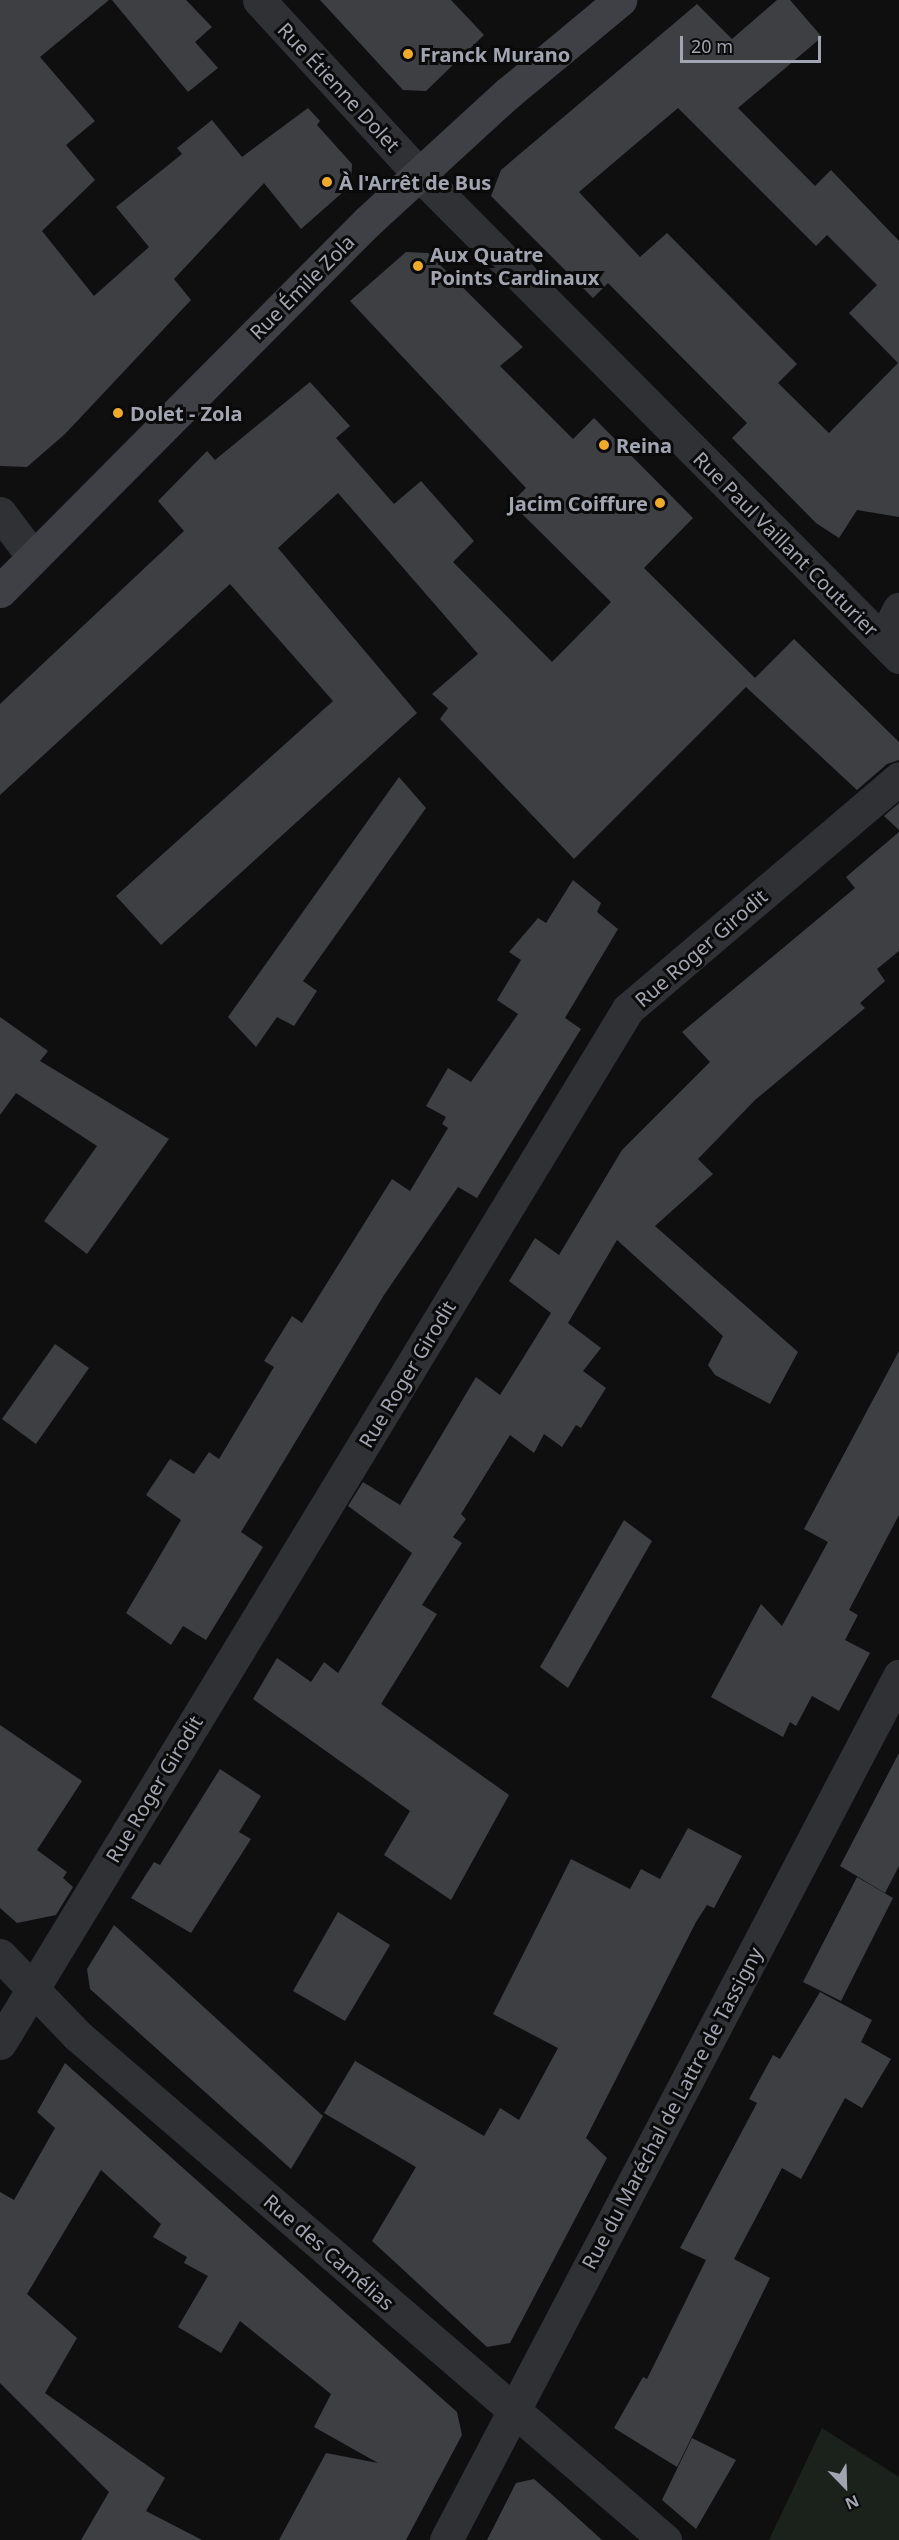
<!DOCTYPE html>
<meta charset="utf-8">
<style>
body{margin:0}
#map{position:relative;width:899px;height:2540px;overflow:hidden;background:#0f0f10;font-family:"Noto Sans",sans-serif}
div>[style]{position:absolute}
.green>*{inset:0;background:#1b221c}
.building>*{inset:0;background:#3e3f43}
.minor>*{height:33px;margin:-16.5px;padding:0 16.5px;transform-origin:16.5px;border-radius:16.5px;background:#303135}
.tertiary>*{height:33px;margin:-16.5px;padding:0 16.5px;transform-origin:16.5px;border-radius:16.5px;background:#303135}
.secondary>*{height:33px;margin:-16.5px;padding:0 16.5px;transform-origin:16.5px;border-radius:16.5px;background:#3e4045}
.dots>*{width:16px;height:16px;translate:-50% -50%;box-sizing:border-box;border:3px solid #0a0a0b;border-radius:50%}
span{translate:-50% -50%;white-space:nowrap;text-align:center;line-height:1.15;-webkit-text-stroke:6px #0a0a0b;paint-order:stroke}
.poi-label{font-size:20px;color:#a0a5b1;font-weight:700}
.left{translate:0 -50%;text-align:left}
.right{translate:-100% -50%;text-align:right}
.street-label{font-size:20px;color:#a0a5b1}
.north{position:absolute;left:815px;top:2456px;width:60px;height:60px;-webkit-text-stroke:4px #0a0a0b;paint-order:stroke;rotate:157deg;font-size:16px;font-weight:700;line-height:24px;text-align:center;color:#a0a5b1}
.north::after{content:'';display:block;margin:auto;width:21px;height:27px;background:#a0a5b1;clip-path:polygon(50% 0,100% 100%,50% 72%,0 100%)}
.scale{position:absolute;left:680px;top:36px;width:141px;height:27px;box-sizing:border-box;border:3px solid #a0a5b1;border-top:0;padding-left:8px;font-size:18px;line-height:21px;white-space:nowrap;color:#a0a5b1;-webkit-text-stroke:4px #0a0a0b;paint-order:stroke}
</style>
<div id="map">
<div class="green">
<div style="clip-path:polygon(822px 2428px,899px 2477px,899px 2540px,769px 2540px)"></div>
</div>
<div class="building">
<div style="clip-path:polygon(0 0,109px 0,40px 57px,95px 121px,66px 145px,95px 180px,42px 231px,94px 296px,149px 247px,116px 207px,182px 154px,177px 148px,212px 120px,242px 157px,308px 108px,320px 121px,317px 125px,352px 164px,351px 185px,301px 229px,264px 183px,174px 279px,191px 300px,65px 434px,27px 467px,0 466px)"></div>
<div style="clip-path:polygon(112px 0,186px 0,212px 27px,195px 42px,218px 68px,188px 92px)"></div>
<div style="clip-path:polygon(320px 0,451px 0,484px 35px,426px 91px,403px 90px)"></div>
<div style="clip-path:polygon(evenodd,777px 0,790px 0,822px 37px,738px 108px,815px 186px,831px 170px,899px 241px,899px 517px,857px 510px,839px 538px,816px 523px,732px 438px,747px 423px,608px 283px,593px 298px,491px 196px,501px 170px,697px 4px,732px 39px,777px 0,678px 108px,816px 246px,827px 235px,877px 285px,849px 313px,898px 363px,829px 433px,778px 383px,797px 364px,667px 233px,640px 257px,579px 192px,678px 108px)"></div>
<div style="clip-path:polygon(406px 252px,428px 253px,523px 347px,500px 366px,573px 439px,594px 418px,693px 518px,644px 568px,755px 678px,794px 639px,899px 742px,899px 760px,887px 764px,857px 790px,746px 687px,574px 859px,440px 719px,448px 708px,432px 694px,478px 654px,338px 493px,278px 548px,417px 713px,161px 945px,116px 896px,333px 701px,230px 584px,0 795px,0 704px,184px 531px,158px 501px,207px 451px,215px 460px,310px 382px,350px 426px,336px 438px,394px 504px,421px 481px,474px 541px,453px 562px,552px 662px,611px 602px,511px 503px,526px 488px,350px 301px)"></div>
<div style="clip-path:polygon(399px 777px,426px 808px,303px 981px,317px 991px,294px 1026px,277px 1017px,256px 1047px,228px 1017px)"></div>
<div style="clip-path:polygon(899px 803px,899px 830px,884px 816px)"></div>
<div style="clip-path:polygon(899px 832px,899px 951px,877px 969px,885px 981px,860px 1003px,865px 1008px,755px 1100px,698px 1159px,713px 1174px,655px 1226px,798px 1352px,770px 1404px,715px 1375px,708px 1365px,723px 1336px,617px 1240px,568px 1323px,601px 1348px,583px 1371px,606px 1388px,581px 1428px,576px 1425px,562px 1447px,544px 1434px,534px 1453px,510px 1435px,461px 1514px,466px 1519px,453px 1537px,462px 1543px,422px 1605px,437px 1614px,381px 1704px,509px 1795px,451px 1900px,384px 1855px,410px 1811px,253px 1699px,277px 1658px,311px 1682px,324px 1662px,338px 1673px,412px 1553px,348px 1506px,363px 1482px,400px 1505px,476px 1377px,500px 1395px,551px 1313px,509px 1281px,535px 1238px,559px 1255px,622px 1150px,710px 1062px,682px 1032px,855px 888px,846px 877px)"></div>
<div style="clip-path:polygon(573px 880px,601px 903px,597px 912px,618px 929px,565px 1018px,581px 1029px,477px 1198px,458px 1187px,384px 1295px,241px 1532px,263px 1547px,206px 1640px,183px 1626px,171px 1645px,126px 1613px,181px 1520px,146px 1495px,170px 1459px,194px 1474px,209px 1452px,219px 1459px,274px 1367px,264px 1361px,292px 1316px,302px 1323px,392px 1179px,410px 1191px,448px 1128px,442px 1124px,446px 1117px,426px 1106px,448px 1068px,471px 1082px,518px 1014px,497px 1000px,521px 960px,509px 952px,538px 918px,546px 923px)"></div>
<div style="clip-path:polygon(0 1017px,48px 1051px,40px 1061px,169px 1139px,87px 1254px,44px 1221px,97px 1146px,16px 1093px,0 1115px)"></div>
<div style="clip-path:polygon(55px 1344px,89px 1368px,36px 1444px,2px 1419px)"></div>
<div style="clip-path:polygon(899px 1351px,899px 1515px,849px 1610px,858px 1615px,845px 1640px,870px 1653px,839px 1711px,812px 1696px,796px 1726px,790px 1722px,783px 1737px,711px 1697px,761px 1604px,782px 1626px,828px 1542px,804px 1529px)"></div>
<div style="clip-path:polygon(624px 1520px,652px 1541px,568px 1688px,540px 1667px)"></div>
<div style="clip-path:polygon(0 1725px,82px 1781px,37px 1850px,67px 1872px,63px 1878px,73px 1887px,56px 1915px,17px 1923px,0 1908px)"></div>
<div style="clip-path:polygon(899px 1753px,899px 1866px,885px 1893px,840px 1866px)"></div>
<div style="clip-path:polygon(220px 1769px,261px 1796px,239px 1832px,251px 1839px,191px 1933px,131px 1898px,154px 1862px,160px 1865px)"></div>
<div style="clip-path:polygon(688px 1828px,742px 1856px,714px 1908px,707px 1905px,696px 1922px,586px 2138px,607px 2158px,510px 2343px,487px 2347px,372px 2241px,416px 2167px,324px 2113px,355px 2061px,484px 2136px,500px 2108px,519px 2120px,558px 2048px,493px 2014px,571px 1859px,630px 1889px,641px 1869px,660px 1879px)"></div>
<div style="clip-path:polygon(857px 1877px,893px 1898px,841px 2001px,803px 1982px)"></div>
<div style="clip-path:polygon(338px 1912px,390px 1945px,345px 2021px,293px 1991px)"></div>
<div style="clip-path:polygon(114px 1925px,323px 2116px,291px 2169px,90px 1989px,87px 1969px)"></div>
<div style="clip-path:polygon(820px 1992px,872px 2020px,861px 2042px,891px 2059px,862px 2108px,845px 2098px,801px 2179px,782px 2168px,734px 2259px,770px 2278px,677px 2467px,614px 2428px,643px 2377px,647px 2379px,706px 2260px,680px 2248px,757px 2103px,749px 2099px,773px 2055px,780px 2059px)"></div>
<div style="clip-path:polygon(65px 2063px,457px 2412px,462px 2435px,406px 2540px,279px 2540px,326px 2453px,378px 2463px,314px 2427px,331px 2394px,240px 2321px,221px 2353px,178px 2327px,208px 2276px,184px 2263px,187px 2257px,153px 2237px,161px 2224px,101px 2170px,27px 2294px,77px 2338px,45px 2393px,165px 2478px,146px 2511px,202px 2540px,81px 2540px,109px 2492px,0 2383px,0 2192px,14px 2200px,55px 2128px,37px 2112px)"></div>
<div style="clip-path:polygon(692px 2438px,736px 2460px,696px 2529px,662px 2500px)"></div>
<div style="clip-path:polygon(534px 2479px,559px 2501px,602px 2540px,487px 2540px,516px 2483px)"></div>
</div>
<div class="minor">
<div style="left:259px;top:0;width:236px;rotate:47.4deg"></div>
<div style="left:0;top:513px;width:55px;rotate:53.1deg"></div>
<div style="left:883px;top:640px;width:35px;rotate:-63deg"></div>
<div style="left:0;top:1955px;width:112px;rotate:46.1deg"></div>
<div style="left:78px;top:2036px;width:774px;rotate:40.65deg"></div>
<div style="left:0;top:2043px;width:1210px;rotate:-58.73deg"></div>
<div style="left:628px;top:1009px;width:356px;rotate:-40.4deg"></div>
<div style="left:446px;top:2540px;width:976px;rotate:-62.33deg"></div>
</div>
<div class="tertiary">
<div style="left:419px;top:174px;width:681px;rotate:45.18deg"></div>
</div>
<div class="secondary">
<div style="left:0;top:591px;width:520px;rotate:-45.16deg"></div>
<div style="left:367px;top:222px;width:191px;rotate:-42.5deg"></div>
<div style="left:508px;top:93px;width:146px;rotate:-39.7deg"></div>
</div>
<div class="dots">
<div style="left:408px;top:54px;background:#eeaa29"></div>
<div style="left:327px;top:182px;background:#eeaa29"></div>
<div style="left:418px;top:266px;background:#eeaa29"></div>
<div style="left:118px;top:413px;background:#eeaa29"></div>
<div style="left:604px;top:445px;background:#eeaa29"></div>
<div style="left:660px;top:503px;background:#eeaa29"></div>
</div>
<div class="poi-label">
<span class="left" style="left:420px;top:54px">Franck Murano</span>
<span class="left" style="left:339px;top:182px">À l'Arrêt de Bus</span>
<span class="left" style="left:430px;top:266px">Aux Quatre<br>Points Cardinaux</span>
<span class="left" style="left:130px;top:413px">Dolet - Zola</span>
<span class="left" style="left:616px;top:445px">Reina</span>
<span class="right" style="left:648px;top:503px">Jacim Coiffure</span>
</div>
<div class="street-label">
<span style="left:339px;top:87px;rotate:47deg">Rue Étienne Dolet</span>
<span style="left:302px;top:287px;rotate:-45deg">Rue Émile Zola</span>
<span style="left:786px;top:544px;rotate:45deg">Rue Paul Vaillant Couturier</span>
<span style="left:701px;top:948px;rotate:-41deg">Rue Roger Girodit</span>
<span style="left:407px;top:1374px;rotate:-59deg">Rue Roger Girodit</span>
<span style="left:154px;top:1789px;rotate:-59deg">Rue Roger Girodit</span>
<span style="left:672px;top:2108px;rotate:-62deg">Rue du Maréchal de Lattre de Tassigny</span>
<span style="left:329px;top:2252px;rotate:41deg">Rue des Camélias</span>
</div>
<div class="north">N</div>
<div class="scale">20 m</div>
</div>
